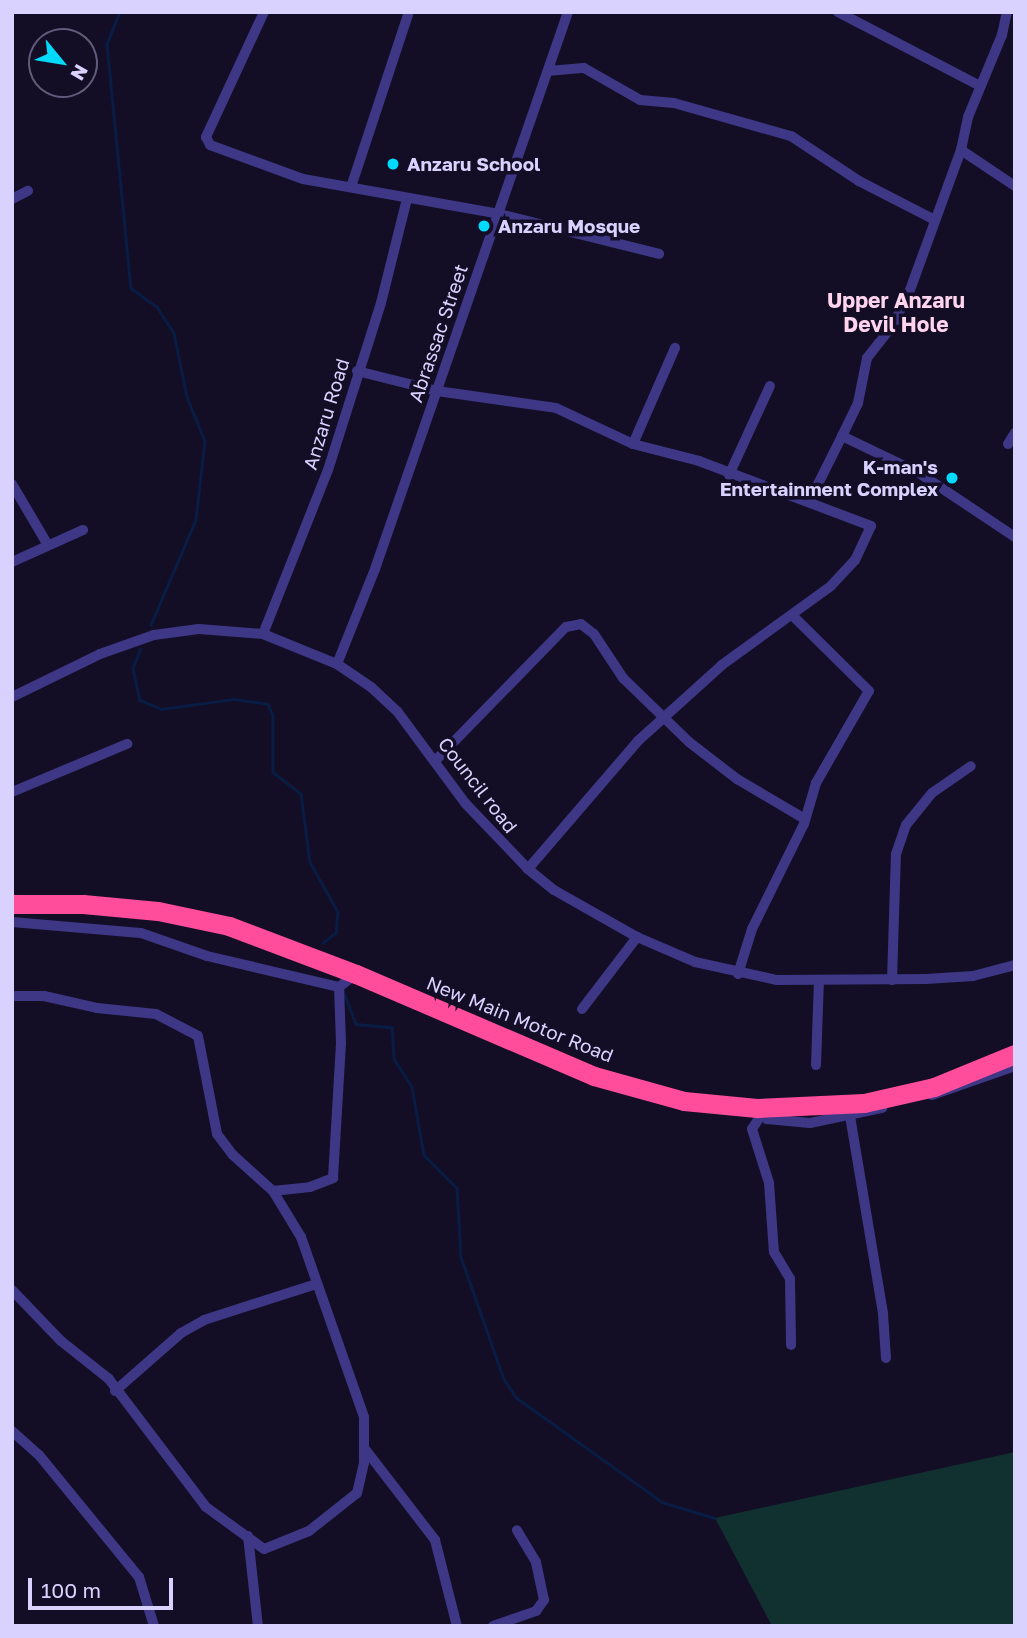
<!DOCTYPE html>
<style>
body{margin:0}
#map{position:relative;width:1027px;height:1638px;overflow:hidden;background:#130e25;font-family:"Golos Text",sans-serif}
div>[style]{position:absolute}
.green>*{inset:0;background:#113030}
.stream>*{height:2.5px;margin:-1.25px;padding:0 1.25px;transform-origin:1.25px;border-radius:1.25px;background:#081c44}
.street>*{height:10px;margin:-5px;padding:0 5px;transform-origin:5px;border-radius:5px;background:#3d3786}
.highway>*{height:19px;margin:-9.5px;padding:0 9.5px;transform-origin:9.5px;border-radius:9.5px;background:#ff4d9c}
.dots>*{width:19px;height:19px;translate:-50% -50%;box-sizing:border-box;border:4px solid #130e25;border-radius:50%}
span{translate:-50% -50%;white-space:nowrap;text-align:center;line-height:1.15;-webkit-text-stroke:7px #130e25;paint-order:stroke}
.poi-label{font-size:19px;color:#d9d2ff;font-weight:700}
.left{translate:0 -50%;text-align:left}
.right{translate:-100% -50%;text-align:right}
.street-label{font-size:19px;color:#d9d2ff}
.neighbourhood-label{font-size:21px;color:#ffd4ee;font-weight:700}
.frame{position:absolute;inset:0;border:14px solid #d9d2ff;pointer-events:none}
.north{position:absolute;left:28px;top:28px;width:70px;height:70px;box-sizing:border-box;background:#130e25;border:2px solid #625c7c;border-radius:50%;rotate:120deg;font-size:19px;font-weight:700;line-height:28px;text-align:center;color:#d9d2ff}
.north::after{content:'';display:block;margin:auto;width:24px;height:32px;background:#00dbfd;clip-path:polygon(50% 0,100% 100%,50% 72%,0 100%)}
.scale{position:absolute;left:28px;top:1578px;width:145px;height:32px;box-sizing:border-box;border:4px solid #d9d2ff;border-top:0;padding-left:9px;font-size:21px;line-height:24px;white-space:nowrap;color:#d9d2ff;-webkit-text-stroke:5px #130e25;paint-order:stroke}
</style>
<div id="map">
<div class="green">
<div style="clip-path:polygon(1015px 1452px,1015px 1626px,772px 1626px,715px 1518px)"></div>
</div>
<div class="stream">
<div style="left:120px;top:12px;width:35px;rotate:112deg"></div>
<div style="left:107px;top:44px;width:245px;rotate:84.4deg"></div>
<div style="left:131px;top:288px;width:32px;rotate:36deg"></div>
<div style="left:157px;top:307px;width:31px;rotate:57deg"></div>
<div style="left:174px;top:333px;width:65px;rotate:78.5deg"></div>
<div style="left:187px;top:397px;width:48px;rotate:67.8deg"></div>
<div style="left:205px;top:441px;width:80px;rotate:96.5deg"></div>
<div style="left:196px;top:520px;width:114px;rotate:113.2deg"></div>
<div style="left:141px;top:649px;width:21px;rotate:113deg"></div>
<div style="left:133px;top:668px;width:33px;rotate:78deg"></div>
<div style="left:140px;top:700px;width:23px;rotate:23deg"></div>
<div style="left:161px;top:709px;width:74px;rotate:-7.8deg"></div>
<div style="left:234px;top:699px;width:34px;rotate:8deg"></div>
<div style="left:268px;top:704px;width:12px;rotate:66deg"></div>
<div style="left:273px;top:715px;width:57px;rotate:90deg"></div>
<div style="left:273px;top:772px;width:36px;rotate:38deg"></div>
<div style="left:301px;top:794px;width:69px;rotate:82.5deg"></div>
<div style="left:310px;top:862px;width:57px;rotate:60.8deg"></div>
<div style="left:338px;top:912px;width:21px;rotate:95deg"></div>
<div style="left:336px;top:933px;width:16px;rotate:142deg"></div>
<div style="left:343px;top:990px;width:36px;rotate:69deg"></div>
<div style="left:356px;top:1024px;width:36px;rotate:5deg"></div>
<div style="left:392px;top:1027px;width:32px;rotate:86deg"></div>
<div style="left:394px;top:1059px;width:33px;rotate:57deg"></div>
<div style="left:412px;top:1087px;width:69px;rotate:80deg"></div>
<div style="left:424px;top:1155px;width:47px;rotate:45deg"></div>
<div style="left:457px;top:1188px;width:69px;rotate:86.7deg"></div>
<div style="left:461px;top:1257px;width:129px;rotate:70.6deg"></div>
<div style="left:504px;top:1379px;width:23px;rotate:56deg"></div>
<div style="left:517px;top:1398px;width:178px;rotate:35.6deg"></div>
<div style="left:662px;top:1502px;width:55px;rotate:16.8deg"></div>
</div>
<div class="street">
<div style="left:264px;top:12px;width:138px;rotate:114.9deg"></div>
<div style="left:206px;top:137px;width:9px;rotate:63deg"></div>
<div style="left:210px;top:145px;width:99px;rotate:20.1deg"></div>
<div style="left:303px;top:179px;width:199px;rotate:10.1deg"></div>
<div style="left:499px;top:214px;width:165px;rotate:14deg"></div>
<div style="left:838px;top:12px;width:160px;rotate:27.5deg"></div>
<div style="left:548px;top:71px;width:36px;rotate:-5deg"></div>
<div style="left:584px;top:68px;width:64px;rotate:29.7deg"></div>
<div style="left:640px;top:100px;width:34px;rotate:5deg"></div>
<div style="left:674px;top:103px;width:122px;rotate:15.8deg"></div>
<div style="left:791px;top:136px;width:82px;rotate:33.5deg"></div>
<div style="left:859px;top:181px;width:85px;rotate:27.2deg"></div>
<div style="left:961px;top:150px;width:65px;rotate:33.7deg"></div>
<div style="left:351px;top:187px;width:184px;rotate:-71.7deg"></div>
<div style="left:12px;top:199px;width:18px;rotate:-27deg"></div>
<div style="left:357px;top:371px;width:82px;rotate:14deg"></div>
<div style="left:437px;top:391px;width:120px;rotate:8.1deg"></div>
<div style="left:556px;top:408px;width:85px;rotate:25.1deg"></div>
<div style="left:633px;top:444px;width:68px;rotate:14.4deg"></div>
<div style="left:699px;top:461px;width:184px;rotate:20.7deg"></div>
<div style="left:871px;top:526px;width:38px;rotate:115deg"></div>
<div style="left:855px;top:560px;width:35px;rotate:133deg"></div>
<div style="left:831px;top:586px;width:135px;rotate:144.1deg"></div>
<div style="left:722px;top:665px;width:113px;rotate:137.9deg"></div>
<div style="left:638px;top:741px;width:169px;rotate:130.7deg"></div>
<div style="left:842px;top:436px;width:37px;rotate:-64deg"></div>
<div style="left:858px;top:403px;width:46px;rotate:-78.7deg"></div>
<div style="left:867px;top:358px;width:42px;rotate:-51.8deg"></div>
<div style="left:893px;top:325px;width:39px;rotate:-64deg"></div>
<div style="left:910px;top:290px;width:149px;rotate:-70deg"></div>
<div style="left:961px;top:150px;width:34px;rotate:-78deg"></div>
<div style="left:968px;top:117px;width:89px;rotate:-67.5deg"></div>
<div style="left:1002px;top:35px;width:24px;rotate:-78deg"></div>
<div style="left:633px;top:444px;width:105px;rotate:-66.4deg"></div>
<div style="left:1008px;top:444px;width:13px;rotate:-58deg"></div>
<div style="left:729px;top:475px;width:98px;rotate:-65.3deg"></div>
<div style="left:12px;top:484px;width:71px;rotate:59.5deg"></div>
<div style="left:810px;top:500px;width:72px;rotate:-63.4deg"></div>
<div style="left:842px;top:436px;width:85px;rotate:25.7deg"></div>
<div style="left:919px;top:473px;width:115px;rotate:33.7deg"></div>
<div style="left:12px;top:562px;width:78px;rotate:-24.3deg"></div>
<div style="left:263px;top:634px;width:176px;rotate:-68.4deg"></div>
<div style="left:328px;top:470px;width:175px;rotate:-72.4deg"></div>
<div style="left:381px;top:303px;width:107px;rotate:-76deg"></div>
<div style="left:337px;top:664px;width:102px;rotate:-68.2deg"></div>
<div style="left:375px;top:569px;width:589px;rotate:-70.89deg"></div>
<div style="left:12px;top:697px;width:98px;rotate:-26deg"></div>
<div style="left:100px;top:654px;width:57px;rotate:-19.4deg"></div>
<div style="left:154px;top:635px;width:45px;rotate:-7.6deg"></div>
<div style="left:199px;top:629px;width:64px;rotate:4.5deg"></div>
<div style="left:263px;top:634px;width:80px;rotate:22.1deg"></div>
<div style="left:337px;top:664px;width:41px;rotate:34.1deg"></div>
<div style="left:371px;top:687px;width:35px;rotate:43deg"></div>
<div style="left:397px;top:711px;width:114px;rotate:53.5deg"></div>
<div style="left:465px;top:803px;width:91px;rotate:46.3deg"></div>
<div style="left:528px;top:869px;width:33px;rotate:39deg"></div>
<div style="left:554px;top:890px;width:95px;rotate:29.5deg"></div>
<div style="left:637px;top:937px;width:63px;rotate:23.3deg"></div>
<div style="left:695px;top:962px;width:84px;rotate:12.4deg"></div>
<div style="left:777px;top:980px;width:149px;rotate:-0.4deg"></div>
<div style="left:926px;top:979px;width:47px;rotate:-3.7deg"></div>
<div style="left:973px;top:976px;width:43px;rotate:-14.7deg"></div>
<div style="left:436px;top:760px;width:186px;rotate:-45.7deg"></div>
<div style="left:566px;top:627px;width:15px;rotate:-11deg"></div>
<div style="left:581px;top:624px;width:16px;rotate:38deg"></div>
<div style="left:594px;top:634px;width:53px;rotate:56.6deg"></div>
<div style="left:623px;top:678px;width:92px;rotate:44.1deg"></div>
<div style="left:689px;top:742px;width:61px;rotate:37.6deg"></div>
<div style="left:737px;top:779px;width:79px;rotate:30.5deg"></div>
<div style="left:12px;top:792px;width:125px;rotate:-22.7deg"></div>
<div style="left:12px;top:922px;width:129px;rotate:4.9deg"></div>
<div style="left:141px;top:933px;width:70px;rotate:19.2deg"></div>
<div style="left:207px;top:956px;width:136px;rotate:13.2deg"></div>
<div style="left:339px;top:987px;width:21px;rotate:-37deg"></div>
<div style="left:738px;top:974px;width:47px;rotate:-72.7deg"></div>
<div style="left:752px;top:929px;width:117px;rotate:-63.7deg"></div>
<div style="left:804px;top:824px;width:43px;rotate:-73.7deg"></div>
<div style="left:816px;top:783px;width:106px;rotate:-60.1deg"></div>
<div style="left:869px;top:691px;width:108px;rotate:-135.4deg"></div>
<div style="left:892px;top:980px;width:126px;rotate:-88.2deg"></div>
<div style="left:896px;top:854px;width:31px;rotate:-71deg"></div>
<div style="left:906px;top:825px;width:41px;rotate:-50.9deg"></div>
<div style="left:932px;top:793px;width:47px;rotate:-34.7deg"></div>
<div style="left:12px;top:996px;width:32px"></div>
<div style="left:44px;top:996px;width:54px;rotate:12.8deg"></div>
<div style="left:97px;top:1008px;width:59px;rotate:5.8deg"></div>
<div style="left:156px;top:1014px;width:47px;rotate:27.6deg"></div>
<div style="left:198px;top:1036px;width:100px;rotate:79deg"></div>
<div style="left:217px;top:1134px;width:26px;rotate:53deg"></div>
<div style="left:233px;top:1155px;width:54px;rotate:42deg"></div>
<div style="left:273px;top:1191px;width:54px;rotate:58.7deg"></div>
<div style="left:301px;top:1237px;width:191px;rotate:70.7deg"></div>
<div style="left:364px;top:1417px;width:46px;rotate:90deg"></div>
<div style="left:364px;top:1463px;width:31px;rotate:103deg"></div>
<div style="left:357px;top:1493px;width:61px;rotate:141.6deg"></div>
<div style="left:309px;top:1531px;width:48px;rotate:158.2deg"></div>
<div style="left:264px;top:1549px;width:72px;rotate:-144.1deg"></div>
<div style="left:206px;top:1507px;width:161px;rotate:-127.2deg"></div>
<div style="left:109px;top:1379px;width:61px;rotate:-141.6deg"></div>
<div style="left:61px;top:1341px;width:71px;rotate:-133.9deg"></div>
<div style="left:582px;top:1009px;width:91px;rotate:-52.6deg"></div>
<div style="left:816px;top:1065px;width:84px;rotate:-88deg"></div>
<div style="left:932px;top:1095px;width:88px;rotate:-19.3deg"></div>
<div style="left:757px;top:1108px;width:15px;rotate:48deg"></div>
<div style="left:767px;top:1119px;width:43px;rotate:5.3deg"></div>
<div style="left:810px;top:1123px;width:74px;rotate:-11.8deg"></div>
<div style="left:850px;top:1116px;width:201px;rotate:80.5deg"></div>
<div style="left:883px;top:1314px;width:44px;rotate:86.1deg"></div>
<div style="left:760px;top:1117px;width:14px;rotate:124deg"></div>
<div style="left:752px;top:1129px;width:57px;rotate:72.5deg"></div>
<div style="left:769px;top:1183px;width:69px;rotate:85.9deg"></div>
<div style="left:774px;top:1252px;width:31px;rotate:59deg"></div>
<div style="left:790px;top:1279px;width:66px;rotate:89.1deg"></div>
<div style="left:273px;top:1191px;width:37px;rotate:-6deg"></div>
<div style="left:310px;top:1187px;width:25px;rotate:-21deg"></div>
<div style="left:333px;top:1178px;width:135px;rotate:-86.6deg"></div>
<div style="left:341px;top:1043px;width:56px;rotate:-92deg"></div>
<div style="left:115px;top:1391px;width:88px;rotate:-41.3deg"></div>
<div style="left:181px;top:1333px;width:26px;rotate:-29deg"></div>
<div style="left:204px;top:1320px;width:118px;rotate:-17.8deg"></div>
<div style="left:12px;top:1431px;width:36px;rotate:42deg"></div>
<div style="left:39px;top:1455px;width:158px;rotate:50.7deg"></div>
<div style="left:139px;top:1577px;width:51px;rotate:73deg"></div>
<div style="left:365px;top:1449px;width:115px;rotate:52.4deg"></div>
<div style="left:435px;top:1540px;width:89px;rotate:75.7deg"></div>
<div style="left:248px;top:1536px;width:91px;rotate:83.7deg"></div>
<div style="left:493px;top:1626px;width:46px;rotate:-19.2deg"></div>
<div style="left:536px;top:1611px;width:14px;rotate:-54deg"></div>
<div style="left:544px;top:1600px;width:39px;rotate:-102deg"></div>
<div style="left:536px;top:1562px;width:37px;rotate:-121deg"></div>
</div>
<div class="highway">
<div style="left:12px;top:904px;width:71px"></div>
<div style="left:83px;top:904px;width:75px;rotate:5.3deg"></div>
<div style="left:158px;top:911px;width:73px;rotate:11.9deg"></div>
<div style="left:229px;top:926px;width:136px;rotate:20.7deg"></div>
<div style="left:356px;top:974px;width:259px;rotate:23.2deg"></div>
<div style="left:594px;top:1076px;width:93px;rotate:15.5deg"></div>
<div style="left:684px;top:1101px;width:73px;rotate:5.5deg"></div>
<div style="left:757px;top:1108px;width:107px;rotate:-2.7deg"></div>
<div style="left:864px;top:1103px;width:72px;rotate:-12.9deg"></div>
<div style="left:934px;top:1087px;width:87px;rotate:-22.2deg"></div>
</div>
<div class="dots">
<div style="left:393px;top:164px;background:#00dbfd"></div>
<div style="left:484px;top:226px;background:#00dbfd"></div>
<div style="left:952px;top:478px;background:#00dbfd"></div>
</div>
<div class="poi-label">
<span class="left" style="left:407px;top:164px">Anzaru School</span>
<span class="left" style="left:498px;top:226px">Anzaru Mosque</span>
<span class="right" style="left:938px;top:478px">K-man's<br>Entertainment Complex</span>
</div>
<div class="street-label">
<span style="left:438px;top:333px;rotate:-71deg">Abrassac Street</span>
<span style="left:326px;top:414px;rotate:-73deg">Anzaru Road</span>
<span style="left:478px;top:785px;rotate:52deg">Council road</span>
<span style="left:520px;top:1019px;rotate:22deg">New Main Motor Road</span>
</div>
<div class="neighbourhood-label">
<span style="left:896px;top:312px">Upper Anzaru<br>Devil Hole</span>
</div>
<div class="frame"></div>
<div class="north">N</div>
<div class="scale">100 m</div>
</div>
